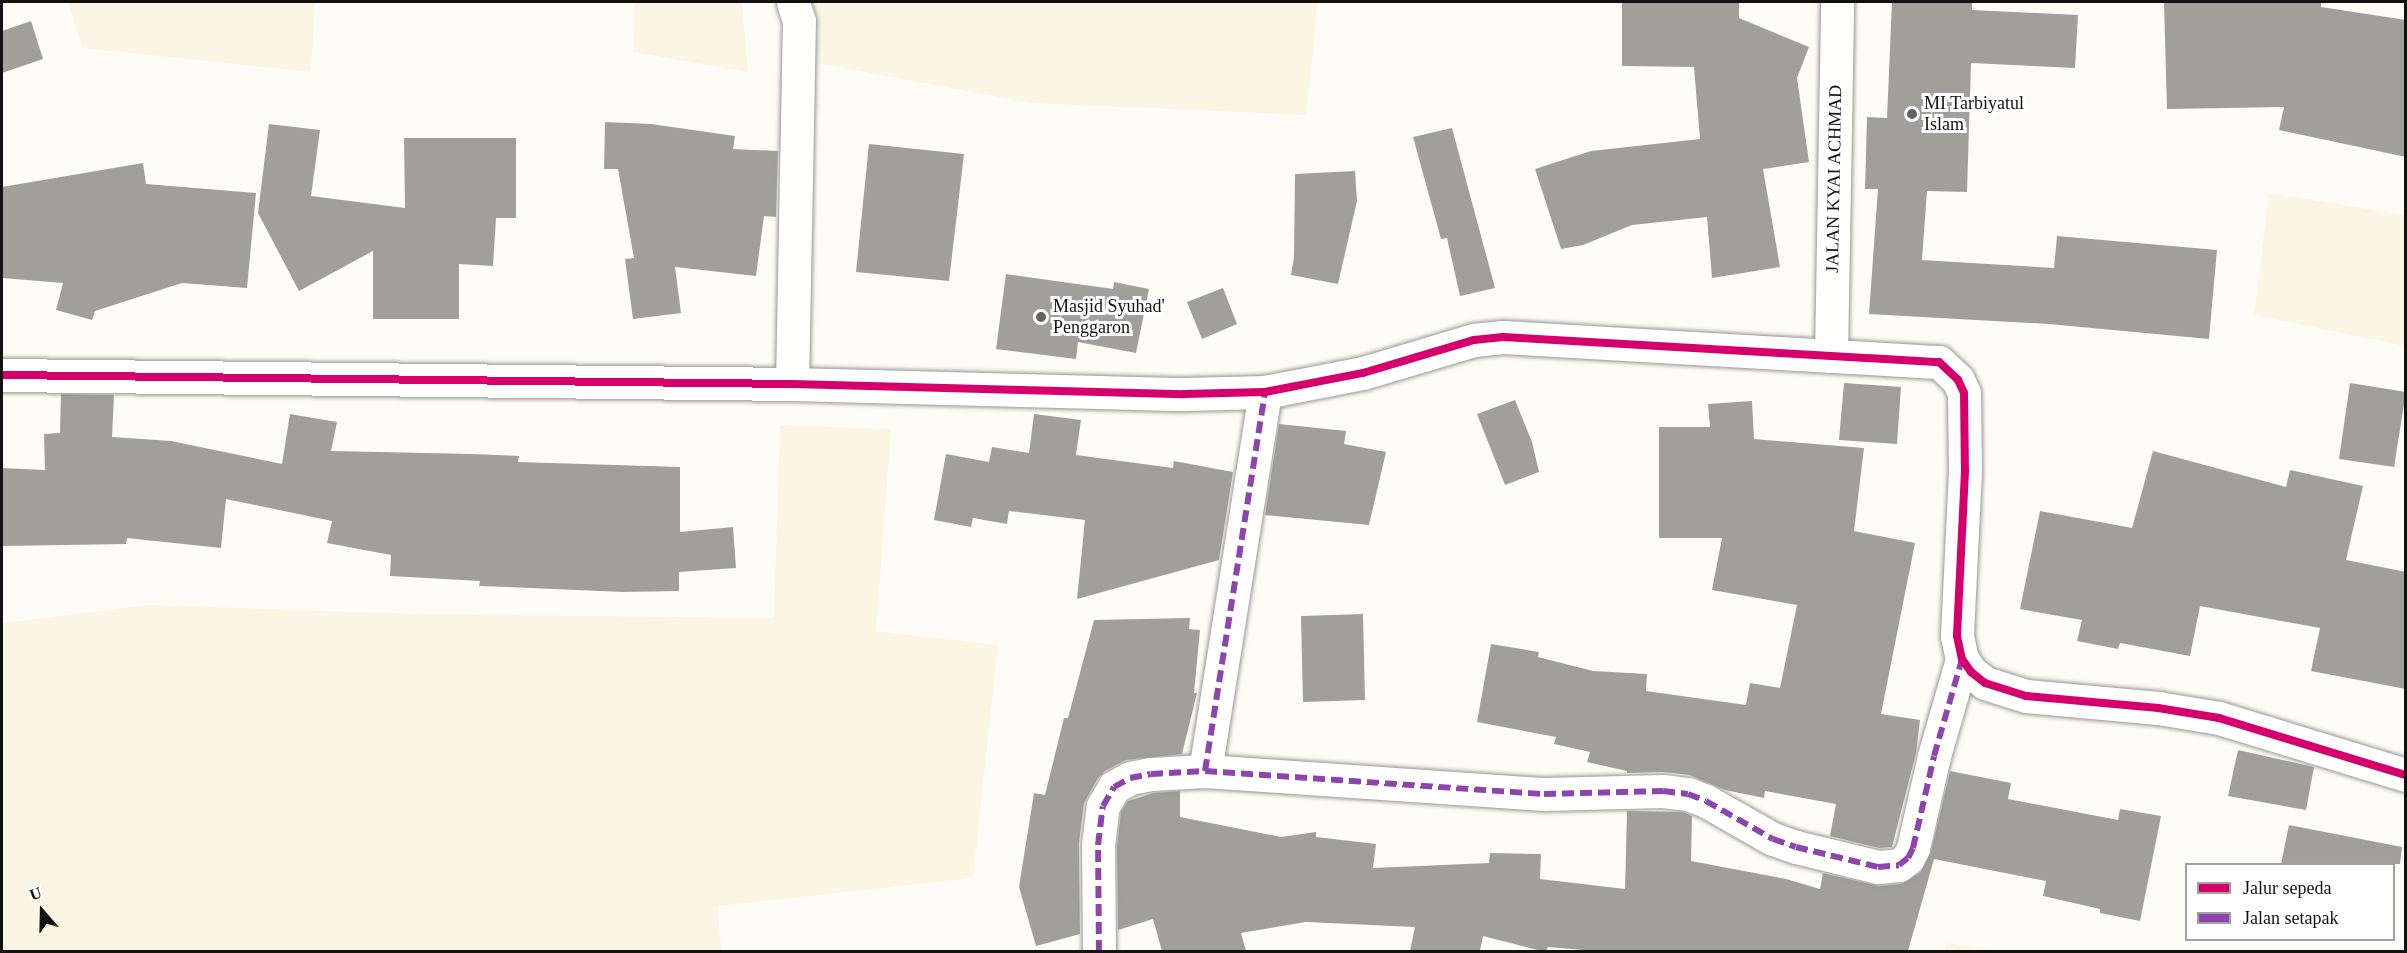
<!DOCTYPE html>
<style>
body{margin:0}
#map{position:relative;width:2407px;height:953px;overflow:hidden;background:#fdfcf7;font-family:Georgia,serif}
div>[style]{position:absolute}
.farmland>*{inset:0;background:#f9f7e4}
.building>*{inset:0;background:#a19f9c}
.roads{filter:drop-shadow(0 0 2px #979795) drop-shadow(0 0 2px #979795)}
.street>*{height:33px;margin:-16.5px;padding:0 16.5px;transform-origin:16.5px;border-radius:16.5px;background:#fffffe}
.quiet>*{height:6px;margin-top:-3px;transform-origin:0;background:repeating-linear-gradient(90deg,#8e44ad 0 12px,transparent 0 18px)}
.cycleway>*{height:8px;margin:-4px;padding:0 4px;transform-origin:4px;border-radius:4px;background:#d6006c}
.dots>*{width:16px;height:16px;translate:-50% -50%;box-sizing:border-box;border:3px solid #fff;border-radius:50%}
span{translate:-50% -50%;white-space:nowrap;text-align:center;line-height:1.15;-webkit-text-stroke:6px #fff;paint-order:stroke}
.poi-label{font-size:18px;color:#111}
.left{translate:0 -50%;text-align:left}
.street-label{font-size:18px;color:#111}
.frame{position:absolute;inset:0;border:3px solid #111;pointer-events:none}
.legend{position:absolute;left:2185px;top:863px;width:210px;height:78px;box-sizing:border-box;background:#fff;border:2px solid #a0a0a0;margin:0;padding:8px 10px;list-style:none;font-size:18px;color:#111}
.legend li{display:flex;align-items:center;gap:12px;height:30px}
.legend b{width:30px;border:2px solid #a0a0a0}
.north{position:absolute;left:12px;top:881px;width:60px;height:60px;-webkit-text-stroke:4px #fff;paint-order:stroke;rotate:340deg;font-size:16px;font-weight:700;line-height:24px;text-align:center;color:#111}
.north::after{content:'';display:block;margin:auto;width:21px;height:27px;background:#111;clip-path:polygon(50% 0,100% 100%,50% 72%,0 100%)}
</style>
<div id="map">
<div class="farmland">
<div style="clip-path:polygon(68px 2px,315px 2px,311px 72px,83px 48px)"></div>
<div style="clip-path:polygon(635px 2px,742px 2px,748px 72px,633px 52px)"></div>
<div style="clip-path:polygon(810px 2px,1318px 2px,1306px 115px,1032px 103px,812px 62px)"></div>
<div style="clip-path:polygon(2269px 193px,2405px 215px,2405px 346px,2254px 315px)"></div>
<div style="clip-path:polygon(780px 425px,891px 429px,876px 631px,998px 645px,973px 878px,718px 906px,721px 951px,2px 951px,2px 623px,149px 605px,419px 614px,774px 618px)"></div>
<div style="clip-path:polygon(1947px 943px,1997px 951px,1944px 951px)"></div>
</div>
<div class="building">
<div style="clip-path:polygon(1622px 2px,1739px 2px,1739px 18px,1809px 47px,1797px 78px,1809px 162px,1763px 169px,1780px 267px,1712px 278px,1707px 217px,1632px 225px,1583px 245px,1561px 249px,1535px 169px,1591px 151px,1700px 139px,1694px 67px,1622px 66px)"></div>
<div style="clip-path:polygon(1892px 2px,1972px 2px,1972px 10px,2078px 15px,2075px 68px,1971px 63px,1967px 192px,1927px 191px,1922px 260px,2054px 268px,2057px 236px,2217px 250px,2209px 339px,2049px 324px,1869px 314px,1878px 189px,1865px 189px,1867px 117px,1887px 118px)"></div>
<div style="clip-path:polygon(2164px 2px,2321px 2px,2321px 7px,2406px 20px,2406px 157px,2279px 130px,2284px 107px,2167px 109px)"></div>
<div style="clip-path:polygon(31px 21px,43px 59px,2px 73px,2px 31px)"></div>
<div style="clip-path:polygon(605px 122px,651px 124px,735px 136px,733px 149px,778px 151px,776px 217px,764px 216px,756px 276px,675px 267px,681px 313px,633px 319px,625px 259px,634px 258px,618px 169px,604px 169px)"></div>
<div style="clip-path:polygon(269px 124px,320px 130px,311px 196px,405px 208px,404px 138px,516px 138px,516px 218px,496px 218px,493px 266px,459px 264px,459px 319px,373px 319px,373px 251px,299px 291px,258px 213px)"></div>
<div style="clip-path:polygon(1452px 128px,1495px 288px,1460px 296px,1447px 238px,1441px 239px,1413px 137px)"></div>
<div style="clip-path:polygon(869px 144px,964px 154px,949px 281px,856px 272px)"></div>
<div style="clip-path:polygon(143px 163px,146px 184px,256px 193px,247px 288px,182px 283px,95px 311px,92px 320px,56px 310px,63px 283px,2px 278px,2px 187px)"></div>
<div style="clip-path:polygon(1355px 171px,1357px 201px,1338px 284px,1291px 275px,1294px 257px,1295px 174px)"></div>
<div style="clip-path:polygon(1006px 274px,1113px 289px,1114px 282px,1149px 289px,1136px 353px,1078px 342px,1076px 359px,996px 349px)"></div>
<div style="clip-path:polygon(1223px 288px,1237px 324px,1202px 339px,1187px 302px)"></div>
<div style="clip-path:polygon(1844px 383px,1901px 387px,1897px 444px,1839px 440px)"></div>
<div style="clip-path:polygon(2350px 383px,2406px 392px,2394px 467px,2339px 459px)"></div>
<div style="clip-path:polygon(61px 394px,114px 395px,112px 437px,171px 441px,282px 464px,290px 414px,337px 422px,331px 451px,472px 454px,519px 456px,518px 462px,680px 467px,680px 532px,733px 527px,736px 568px,679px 572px,679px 591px,623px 592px,508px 587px,479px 586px,480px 581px,390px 576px,391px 555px,327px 543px,332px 521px,226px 499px,221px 548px,127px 538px,126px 544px,2px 546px,2px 468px,45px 470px,44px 434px,60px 433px)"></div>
<div style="clip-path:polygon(1515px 400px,1532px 442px,1539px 472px,1505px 485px,1477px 414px)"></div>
<div style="clip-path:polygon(1752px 401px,1754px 439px,1864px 448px,1854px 531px,1915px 543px,1881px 714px,1920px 720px,1916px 753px,1892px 847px,1879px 848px,1830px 836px,1836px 804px,1765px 791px,1764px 798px,1725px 790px,1690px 775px,1663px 772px,1627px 773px,1627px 771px,1587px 762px,1590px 752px,1554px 744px,1556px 737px,1477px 722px,1491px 644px,1539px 652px,1538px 657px,1593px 671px,1647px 674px,1646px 691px,1746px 705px,1750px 683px,1780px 688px,1797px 605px,1712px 590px,1722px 538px,1659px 538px,1659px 427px,1710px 427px,1708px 404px)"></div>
<div style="clip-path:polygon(1034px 414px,1081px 420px,1076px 455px,1173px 468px,1174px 461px,1233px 472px,1219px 560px,1077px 599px,1085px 520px,1009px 511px,1007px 524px,973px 518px,971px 527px,934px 520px,946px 454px,989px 462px,992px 447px,1029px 453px)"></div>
<div style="clip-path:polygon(1279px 424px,1346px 431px,1344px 444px,1386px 452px,1369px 525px,1265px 515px)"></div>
<div style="clip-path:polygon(2153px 451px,2286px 487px,2290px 470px,2363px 486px,2346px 560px,2406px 572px,2406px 689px,2311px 671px,2320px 628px,2200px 606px,2190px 656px,2120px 643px,2118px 649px,2077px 641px,2082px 620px,2020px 609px,2040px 511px,2132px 528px)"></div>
<div style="clip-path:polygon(1363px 614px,1365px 700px,1303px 702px,1301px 616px)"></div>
<div style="clip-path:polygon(1190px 618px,1189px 629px,1200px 630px,1194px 693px,1197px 693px,1182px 754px,1126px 760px,1105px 771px,1098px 778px,1084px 803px,1079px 843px,1080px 934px,1036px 946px,1019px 887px,1034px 793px,1045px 795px,1064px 718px,1068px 718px,1094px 620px)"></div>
<div style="clip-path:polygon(2238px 750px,2314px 767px,2306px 810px,2228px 796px)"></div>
<div style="clip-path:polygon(1950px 771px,2011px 783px,2008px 799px,2118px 820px,2120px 809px,2161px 816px,2140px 921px,2100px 913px,2100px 909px,2043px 896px,2046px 881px,1934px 859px,1908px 951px,1595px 951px,1548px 947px,1546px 951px,1541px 951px,1483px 936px,1480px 951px,1410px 951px,1415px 927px,1306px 922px,1241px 933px,1246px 951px,1162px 951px,1153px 919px,1118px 930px,1117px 846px,1121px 812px,1128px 801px,1153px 793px,1180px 791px,1180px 817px,1281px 837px,1316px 832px,1316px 837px,1376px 844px,1373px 868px,1489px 863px,1490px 853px,1541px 854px,1540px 879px,1625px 889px,1627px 811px,1683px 812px,1692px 816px,1691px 861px,1786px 879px,1820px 889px,1823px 873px,1879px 886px,1901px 884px,1920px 873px,1931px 852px)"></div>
<div style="clip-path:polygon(2289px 825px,2402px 847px,2400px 864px,2281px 864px)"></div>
</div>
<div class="roads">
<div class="street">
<div style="left:1831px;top:356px;width:354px;rotate:-89deg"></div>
<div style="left:2px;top:375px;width:790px;rotate:0.65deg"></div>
<div style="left:792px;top:384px;width:392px;rotate:1.5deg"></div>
<div style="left:1184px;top:394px;width:81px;rotate:-1.4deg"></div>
<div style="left:1265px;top:392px;width:100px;rotate:-11deg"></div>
<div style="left:1363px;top:373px;width:116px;rotate:-16.6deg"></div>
<div style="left:1474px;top:340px;width:29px;rotate:-6deg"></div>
<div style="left:1503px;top:337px;width:437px;rotate:3.3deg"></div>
<div style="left:1939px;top:362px;width:26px;rotate:43deg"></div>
<div style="left:1958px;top:380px;width:14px;rotate:65deg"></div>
<div style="left:1964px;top:393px;width:78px;rotate:89.3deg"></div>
<div style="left:1965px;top:471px;width:165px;rotate:92.8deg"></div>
<div style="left:1957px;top:636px;width:24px;rotate:78deg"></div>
<div style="left:1962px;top:659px;width:16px;rotate:55deg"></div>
<div style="left:1971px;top:672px;width:18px;rotate:38deg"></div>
<div style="left:1985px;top:683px;width:43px;rotate:17.6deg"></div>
<div style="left:2026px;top:696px;width:133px;rotate:5.2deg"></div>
<div style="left:2158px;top:708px;width:62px;rotate:9.3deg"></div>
<div style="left:2219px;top:718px;width:195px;rotate:17deg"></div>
<div style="left:792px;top:384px;width:363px;rotate:-88.9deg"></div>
<div style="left:799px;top:21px;width:20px;rotate:-108deg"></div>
<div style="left:1205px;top:771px;width:384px;rotate:-81deg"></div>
<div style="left:1099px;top:952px;width:107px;rotate:-90.5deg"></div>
<div style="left:1098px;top:845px;width:39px;rotate:-83deg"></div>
<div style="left:1103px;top:806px;width:22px;rotate:-60deg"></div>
<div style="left:1114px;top:787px;width:18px;rotate:-29deg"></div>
<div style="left:1130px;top:778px;width:21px;rotate:-11deg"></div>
<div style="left:1151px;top:774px;width:54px;rotate:-3.2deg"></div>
<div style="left:1205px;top:771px;width:340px;rotate:3.9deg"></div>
<div style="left:1544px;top:794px;width:119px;rotate:-1.4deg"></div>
<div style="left:1663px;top:791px;width:25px;rotate:7deg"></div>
<div style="left:1688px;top:794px;width:19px;rotate:21deg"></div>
<div style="left:1706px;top:801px;width:77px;rotate:29.6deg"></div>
<div style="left:1773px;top:839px;width:24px;rotate:19deg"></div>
<div style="left:1796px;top:847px;width:84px;rotate:13.7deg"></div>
<div style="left:1878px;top:867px;width:21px;rotate:-5deg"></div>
<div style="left:1899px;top:865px;width:11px;rotate:-38deg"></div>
<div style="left:1908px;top:858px;width:11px;rotate:-63deg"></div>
<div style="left:1913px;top:848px;width:94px;rotate:-77.1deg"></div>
<div style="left:1934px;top:756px;width:101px;rotate:-73.9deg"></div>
</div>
</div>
<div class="quiet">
<div style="left:1205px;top:771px;width:384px;rotate:-81deg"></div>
<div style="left:1099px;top:952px;width:107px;rotate:-90.5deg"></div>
<div style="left:1098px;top:845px;width:39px;rotate:-83deg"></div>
<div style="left:1103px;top:806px;width:22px;rotate:-60deg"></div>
<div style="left:1114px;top:787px;width:18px;rotate:-29deg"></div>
<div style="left:1130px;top:778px;width:21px;rotate:-11deg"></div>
<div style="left:1151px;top:774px;width:54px;rotate:-3.2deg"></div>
<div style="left:1205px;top:771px;width:340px;rotate:3.9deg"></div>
<div style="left:1544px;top:794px;width:119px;rotate:-1.4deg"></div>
<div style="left:1663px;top:791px;width:25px;rotate:7deg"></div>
<div style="left:1688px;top:794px;width:19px;rotate:21deg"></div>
<div style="left:1706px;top:801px;width:77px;rotate:29.6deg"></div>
<div style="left:1773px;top:839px;width:24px;rotate:19deg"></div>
<div style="left:1796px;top:847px;width:84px;rotate:13.7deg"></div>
<div style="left:1878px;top:867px;width:21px;rotate:-5deg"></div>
<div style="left:1899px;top:865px;width:11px;rotate:-38deg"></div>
<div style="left:1908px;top:858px;width:11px;rotate:-63deg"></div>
<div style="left:1913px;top:848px;width:94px;rotate:-77.1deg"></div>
<div style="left:1934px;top:756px;width:101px;rotate:-73.9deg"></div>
</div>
<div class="cycleway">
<div style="left:2px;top:375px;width:790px;rotate:0.65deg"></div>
<div style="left:792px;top:384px;width:392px;rotate:1.5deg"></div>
<div style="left:1184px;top:394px;width:81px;rotate:-1.4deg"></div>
<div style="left:1265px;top:392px;width:100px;rotate:-11deg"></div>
<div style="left:1363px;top:373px;width:116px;rotate:-16.6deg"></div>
<div style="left:1474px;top:340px;width:29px;rotate:-6deg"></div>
<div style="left:1503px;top:337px;width:437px;rotate:3.3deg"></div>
<div style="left:1939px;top:362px;width:26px;rotate:43deg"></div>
<div style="left:1958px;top:380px;width:14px;rotate:65deg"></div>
<div style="left:1964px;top:393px;width:78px;rotate:89.3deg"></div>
<div style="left:1965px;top:471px;width:165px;rotate:92.8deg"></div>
<div style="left:1957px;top:636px;width:24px;rotate:78deg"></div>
<div style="left:1962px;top:659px;width:16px;rotate:55deg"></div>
<div style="left:1971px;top:672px;width:18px;rotate:38deg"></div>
<div style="left:1985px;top:683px;width:43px;rotate:17.6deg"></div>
<div style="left:2026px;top:696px;width:133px;rotate:5.2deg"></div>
<div style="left:2158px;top:708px;width:62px;rotate:9.3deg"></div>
<div style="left:2219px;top:718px;width:195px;rotate:17deg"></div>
</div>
<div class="dots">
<div style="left:1912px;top:114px;background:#646362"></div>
<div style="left:1041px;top:317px;background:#646362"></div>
</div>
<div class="poi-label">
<span class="left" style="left:1924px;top:114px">MI Tarbiyatul<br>Islam</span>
<span class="left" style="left:1053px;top:317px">Masjid Syuhad'<br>Penggaron</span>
</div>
<div class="street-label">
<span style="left:1834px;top:179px;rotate:-89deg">JALAN KYAI ACHMAD</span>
</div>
<div class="frame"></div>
<ul class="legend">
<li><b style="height:8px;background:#d6006c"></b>Jalur sepeda</li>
<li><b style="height:8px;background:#8e44ad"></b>Jalan setapak</li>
</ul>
<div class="north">U</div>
</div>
